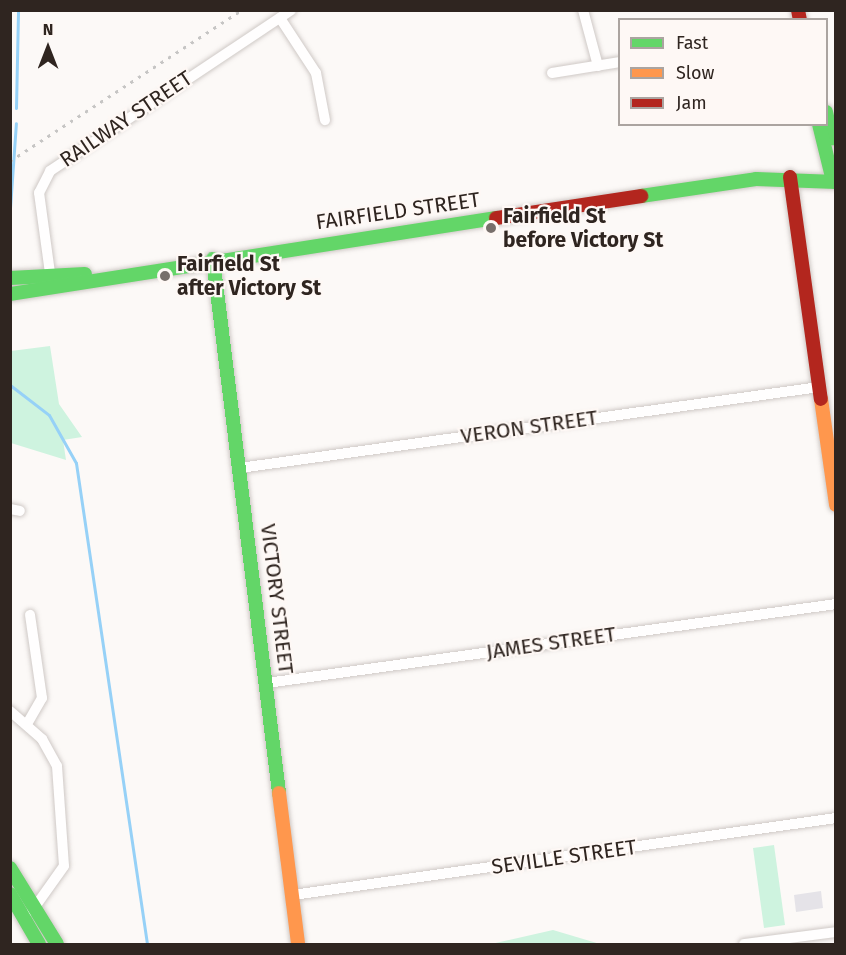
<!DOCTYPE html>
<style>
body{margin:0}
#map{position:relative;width:846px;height:955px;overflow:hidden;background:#fcf9f7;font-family:"Fira Sans",sans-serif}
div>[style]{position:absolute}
.green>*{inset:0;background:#cef3df}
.stream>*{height:3px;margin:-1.5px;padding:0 1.5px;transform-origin:1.5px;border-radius:1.5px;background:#96d1f7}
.building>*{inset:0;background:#e5e3e8}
.roads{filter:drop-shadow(0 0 2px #cfc9c6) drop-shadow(0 0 2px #cfc9c6)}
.street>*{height:10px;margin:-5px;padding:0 5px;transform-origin:5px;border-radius:5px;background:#fffefe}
.fast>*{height:14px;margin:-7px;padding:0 7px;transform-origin:7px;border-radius:7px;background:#63d668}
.slow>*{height:14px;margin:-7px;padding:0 7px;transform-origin:7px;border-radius:7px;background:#ff974d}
.jam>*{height:14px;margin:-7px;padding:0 7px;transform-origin:7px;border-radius:7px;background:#b3261e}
.rail>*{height:3px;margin-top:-1.5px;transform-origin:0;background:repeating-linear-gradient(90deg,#c6c5c4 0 3px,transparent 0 9px)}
.dots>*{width:16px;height:16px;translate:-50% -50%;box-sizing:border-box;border:3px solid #fef8f5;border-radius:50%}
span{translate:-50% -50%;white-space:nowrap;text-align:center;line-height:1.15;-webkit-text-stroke:4.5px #fef8f5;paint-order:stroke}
.street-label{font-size:21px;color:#2f2520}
.poi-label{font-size:21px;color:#2f2520;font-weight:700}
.left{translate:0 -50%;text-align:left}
.frame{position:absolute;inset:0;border:12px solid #2f2520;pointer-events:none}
.legend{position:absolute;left:618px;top:18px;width:210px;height:108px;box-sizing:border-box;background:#fef8f5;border:2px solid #aba4a0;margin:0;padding:8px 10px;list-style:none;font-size:18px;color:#2f2520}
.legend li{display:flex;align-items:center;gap:12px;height:30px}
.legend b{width:30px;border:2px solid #aba4a0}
.north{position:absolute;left:18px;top:18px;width:60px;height:60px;-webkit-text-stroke:4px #fef8f5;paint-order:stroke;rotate:0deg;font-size:16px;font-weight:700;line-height:24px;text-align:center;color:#2f2520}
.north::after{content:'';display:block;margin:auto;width:21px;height:27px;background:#2f2520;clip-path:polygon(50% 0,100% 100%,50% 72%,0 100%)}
</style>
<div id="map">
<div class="green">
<div style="clip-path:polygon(50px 346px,59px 404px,82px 437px,63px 440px,66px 460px,11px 443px,11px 351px)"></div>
<div style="clip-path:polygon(774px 845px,785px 925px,764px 928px,753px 848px)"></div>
<div style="clip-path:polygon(553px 930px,600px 944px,491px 944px)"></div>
</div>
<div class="stream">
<div style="left:16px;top:108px;width:98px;rotate:-88.8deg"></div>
<div style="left:10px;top:208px;width:85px;rotate:-86deg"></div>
<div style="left:10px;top:385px;width:49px;rotate:37.6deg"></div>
<div style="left:49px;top:415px;width:55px;rotate:60.6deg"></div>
<div style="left:76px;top:463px;width:486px;rotate:81.6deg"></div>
<div style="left:528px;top:944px;width:28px"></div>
</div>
<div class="building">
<div style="clip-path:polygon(821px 891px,823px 908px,796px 912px,794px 895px)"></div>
</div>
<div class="roads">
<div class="street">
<div style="left:583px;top:10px;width:58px;rotate:75deg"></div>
<div style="left:280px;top:18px;width:66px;rotate:56.8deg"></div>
<div style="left:316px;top:73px;width:48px;rotate:79.2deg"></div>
<div style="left:552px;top:73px;width:69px;rotate:-9.2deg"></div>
<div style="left:50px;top:273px;width:81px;rotate:-97.8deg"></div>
<div style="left:39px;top:193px;width:25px;rotate:-63deg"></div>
<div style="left:50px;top:171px;width:290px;rotate:-33.7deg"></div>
<div style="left:240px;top:468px;width:585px;rotate:-7.96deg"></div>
<div style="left:10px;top:509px;width:10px;rotate:11deg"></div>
<div style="left:267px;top:683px;width:574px;rotate:-7.9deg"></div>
<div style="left:10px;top:711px;width:43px;rotate:41.2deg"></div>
<div style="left:42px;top:739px;width:31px;rotate:61deg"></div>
<div style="left:57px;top:766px;width:100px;rotate:86deg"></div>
<div style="left:64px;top:866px;width:55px;rotate:125.4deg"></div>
<div style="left:27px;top:724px;width:30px;rotate:-60deg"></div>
<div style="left:42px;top:698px;width:84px;rotate:-98.2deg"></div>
<div style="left:293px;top:895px;width:548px;rotate:-8.07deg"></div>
<div style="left:744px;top:944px;width:93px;rotate:-7.4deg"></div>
</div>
<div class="fast">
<div style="left:826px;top:112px;width:27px;rotate:77deg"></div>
<div style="left:819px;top:124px;width:59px;rotate:76.2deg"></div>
<div style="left:641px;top:196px;width:116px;rotate:-8.4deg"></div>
<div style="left:756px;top:179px;width:80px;rotate:2.1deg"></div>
<div style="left:213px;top:259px;width:538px;rotate:82.95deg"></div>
<div style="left:10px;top:278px;width:75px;rotate:-3.1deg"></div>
<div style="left:10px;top:294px;width:492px;rotate:-8.9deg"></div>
<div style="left:10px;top:868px;width:89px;rotate:58.3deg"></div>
<div style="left:10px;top:894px;width:58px;rotate:59.9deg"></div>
</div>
<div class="slow">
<div style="left:821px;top:399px;width:107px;rotate:81.9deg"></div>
<div style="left:279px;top:793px;width:152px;rotate:82.8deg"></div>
</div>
<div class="jam">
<div style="left:798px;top:10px;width:10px;rotate:79deg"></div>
<div style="left:790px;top:177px;width:224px;rotate:82.1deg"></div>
<div style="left:496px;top:218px;width:147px;rotate:-8.6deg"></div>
</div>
</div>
<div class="rail">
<div style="left:10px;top:161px;width:277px;rotate:-33.1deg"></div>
</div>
<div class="dots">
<div style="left:491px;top:228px;background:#776f6b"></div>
<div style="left:165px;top:276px;background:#776f6b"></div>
</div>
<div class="street-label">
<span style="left:126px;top:119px;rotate:-34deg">RAILWAY STREET</span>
<span style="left:398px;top:211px;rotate:-8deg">FAIRFIELD STREET</span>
<span style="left:529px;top:427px;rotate:-8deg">VERON STREET</span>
<span style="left:277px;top:599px;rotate:83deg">VICTORY STREET</span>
<span style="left:551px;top:643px;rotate:-8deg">JAMES STREET</span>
<span style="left:564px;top:857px;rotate:-8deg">SEVILLE STREET</span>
</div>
<div class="poi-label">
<span class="left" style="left:503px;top:228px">Fairfield St<br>before Victory St</span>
<span class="left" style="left:177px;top:276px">Fairfield St<br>after Victory St</span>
</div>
<div class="frame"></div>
<ul class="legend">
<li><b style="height:8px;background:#63d668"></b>Fast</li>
<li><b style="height:8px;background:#ff974d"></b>Slow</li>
<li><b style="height:8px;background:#b3261e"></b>Jam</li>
</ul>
<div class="north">N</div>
</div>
